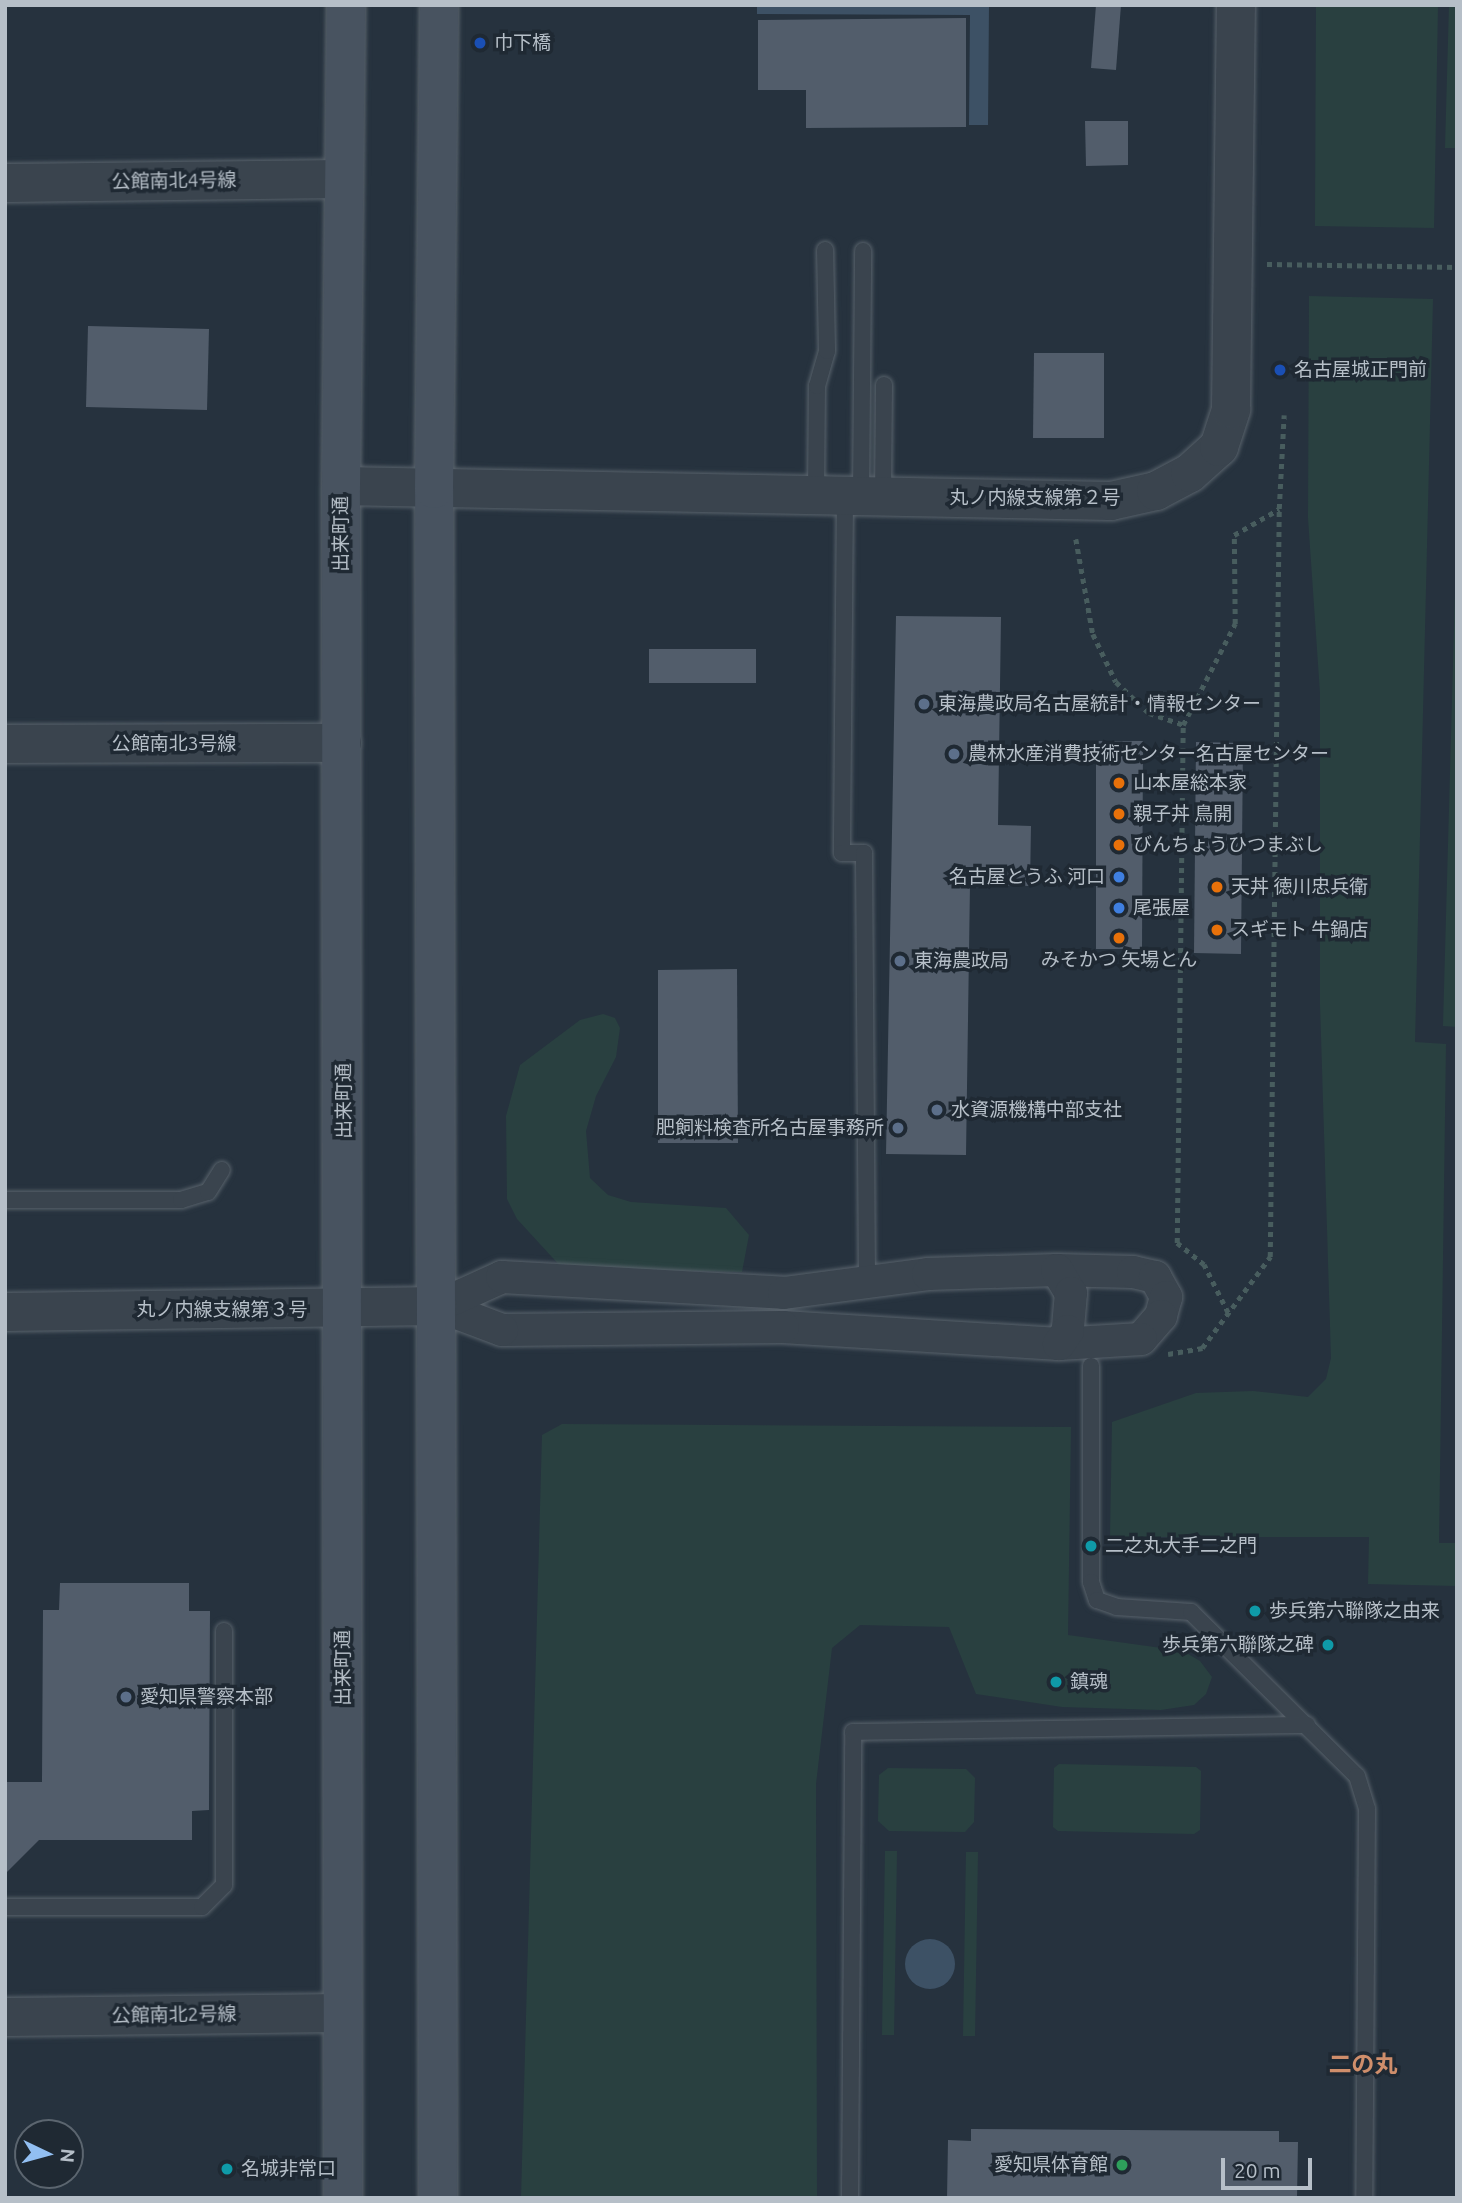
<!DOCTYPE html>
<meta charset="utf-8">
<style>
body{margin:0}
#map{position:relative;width:1462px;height:2203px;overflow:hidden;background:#26323e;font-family:Ubuntu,"Noto Sans JP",sans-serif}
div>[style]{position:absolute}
.green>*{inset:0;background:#294040}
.water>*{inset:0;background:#3d5165}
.round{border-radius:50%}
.building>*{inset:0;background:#525d6b}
.path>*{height:4.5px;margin-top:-2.25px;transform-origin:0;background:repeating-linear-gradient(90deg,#485d5e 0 5px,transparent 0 10px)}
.roads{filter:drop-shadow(0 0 2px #58626b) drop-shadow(0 0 2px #58626b)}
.service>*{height:16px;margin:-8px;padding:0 8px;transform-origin:8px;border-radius:8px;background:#3a444e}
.minor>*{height:32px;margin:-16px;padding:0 16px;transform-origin:16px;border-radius:16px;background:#3a444e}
.tertiary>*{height:38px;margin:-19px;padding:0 19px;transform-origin:19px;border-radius:19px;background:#3a444e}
.secondary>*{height:38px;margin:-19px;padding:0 19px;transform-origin:19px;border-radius:19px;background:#485360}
.dots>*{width:19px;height:19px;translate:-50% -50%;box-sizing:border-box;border:4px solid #1f2933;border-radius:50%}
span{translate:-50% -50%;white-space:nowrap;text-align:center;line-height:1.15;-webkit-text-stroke:7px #1f2933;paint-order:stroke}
.poi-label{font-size:19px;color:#b6bfc8}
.left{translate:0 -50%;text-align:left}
.right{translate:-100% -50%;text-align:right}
.street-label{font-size:19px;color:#b6bfc8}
.quarter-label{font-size:23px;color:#cf8e6b;font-weight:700}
.frame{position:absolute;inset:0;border:7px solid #b6bfc8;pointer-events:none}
.north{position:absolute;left:14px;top:2119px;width:70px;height:70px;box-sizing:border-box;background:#1f2933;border:2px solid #5b656f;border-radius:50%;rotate:95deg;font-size:19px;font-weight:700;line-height:28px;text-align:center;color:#b6bfc8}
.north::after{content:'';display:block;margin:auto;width:24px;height:32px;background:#92bff2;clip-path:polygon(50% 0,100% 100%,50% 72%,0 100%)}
.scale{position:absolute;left:1221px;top:2158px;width:91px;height:32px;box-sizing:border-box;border:4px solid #b6bfc8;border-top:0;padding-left:9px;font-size:21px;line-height:24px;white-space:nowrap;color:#b6bfc8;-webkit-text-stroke:5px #1f2933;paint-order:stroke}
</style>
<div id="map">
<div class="green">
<div style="clip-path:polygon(1316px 5px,1438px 5px,1434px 228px,1315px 226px)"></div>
<div style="clip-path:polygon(1449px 5px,1457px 5px,1457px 148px,1445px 148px)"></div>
<div style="clip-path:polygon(1309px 296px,1433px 299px,1415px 1042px,1446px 1044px,1439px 1543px,1457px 1543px,1457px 1586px,1368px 1584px,1369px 1537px,1110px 1537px,1112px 1422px,1196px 1393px,1253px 1391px,1308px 1397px,1326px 1379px,1331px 1358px,1320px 1004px,1320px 693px,1308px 518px)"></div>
<div style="clip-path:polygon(1457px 519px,1457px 1027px,1443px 1026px)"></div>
<div style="clip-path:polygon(603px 1014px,615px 1018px,620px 1028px,616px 1057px,596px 1096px,586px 1131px,590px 1178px,608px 1195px,631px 1202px,726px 1208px,749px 1235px,742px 1272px,562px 1268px,517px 1219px,507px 1199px,506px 1116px,520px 1065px,580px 1020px)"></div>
<div style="clip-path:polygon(562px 1424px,1071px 1427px,1068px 1635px,1183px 1651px,1200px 1661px,1212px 1677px,1206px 1694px,1194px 1705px,1161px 1710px,1062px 1707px,976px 1694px,949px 1627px,860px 1625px,832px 1648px,816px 1784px,817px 2198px,521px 2198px,542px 1435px)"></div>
<div style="clip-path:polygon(1059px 1764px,1196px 1767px,1201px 1771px,1200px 1830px,1194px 1834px,1058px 1831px,1053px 1827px,1054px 1768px)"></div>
<div style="clip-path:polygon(888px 1768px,966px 1769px,975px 1778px,974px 1822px,965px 1832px,889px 1831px,878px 1821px,879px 1775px)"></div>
<div style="clip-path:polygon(885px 1851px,897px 1851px,894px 2035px,882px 2035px)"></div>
<div style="clip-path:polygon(966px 1852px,978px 1852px,975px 2036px,963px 2036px)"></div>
</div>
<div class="water">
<div style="clip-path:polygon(757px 5px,989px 5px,988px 125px,969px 125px,970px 15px,757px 14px)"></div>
<div class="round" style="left:905px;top:1939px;width:50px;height:50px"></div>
</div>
<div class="building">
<div style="clip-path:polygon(1096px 5px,1121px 5px,1116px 70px,1091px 68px)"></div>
<div style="clip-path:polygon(966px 18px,966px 127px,806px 128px,806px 90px,758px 90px,758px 20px)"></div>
<div style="clip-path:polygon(1085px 121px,1128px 121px,1128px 165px,1086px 166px)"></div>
<div style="clip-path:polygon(88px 326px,209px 329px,207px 410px,86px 407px)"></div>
<div style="clip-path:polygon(1034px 353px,1104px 353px,1104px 438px,1033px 438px)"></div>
<div style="clip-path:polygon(896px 616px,1001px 617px,998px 825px,1031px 826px,1030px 886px,970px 885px,966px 1155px,886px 1154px)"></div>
<div style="clip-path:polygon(649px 649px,756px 649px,756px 683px,649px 683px)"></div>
<div style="clip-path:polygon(1096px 741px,1143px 741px,1142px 949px,1096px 949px)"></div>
<div style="clip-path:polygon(1196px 742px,1243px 743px,1241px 954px,1194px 953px)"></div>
<div style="clip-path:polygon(737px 969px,738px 1143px,658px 1143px,658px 970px)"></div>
<div style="clip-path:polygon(60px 1583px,189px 1583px,189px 1611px,210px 1611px,209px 1810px,192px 1811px,192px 1840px,39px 1840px,5px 1874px,5px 1782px,42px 1782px,43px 1610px,59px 1610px)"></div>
<div style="clip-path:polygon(971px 2129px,1279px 2131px,1279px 2142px,1298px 2142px,1297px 2198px,947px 2198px,948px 2140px,971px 2141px)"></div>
</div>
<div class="path">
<div style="left:1267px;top:264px;width:190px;rotate:0.9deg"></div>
<div style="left:1076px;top:539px;width:97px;rotate:79.9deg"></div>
<div style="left:1093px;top:634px;width:53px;rotate:64.4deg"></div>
<div style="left:1116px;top:682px;width:45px;rotate:43.2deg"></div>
<div style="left:1149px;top:713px;width:36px;rotate:19deg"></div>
<div style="left:1228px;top:1313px;width:54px;rotate:-116.6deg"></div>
<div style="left:1204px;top:1265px;width:35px;rotate:-141deg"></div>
<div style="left:1177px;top:1243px;width:518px;rotate:-89.34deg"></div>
<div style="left:1183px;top:725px;width:114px;rotate:-62.8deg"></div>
<div style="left:1235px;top:624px;width:89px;rotate:-90.6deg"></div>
<div style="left:1234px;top:535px;width:52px;rotate:-30deg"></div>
<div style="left:1279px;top:509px;width:94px;rotate:-87deg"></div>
<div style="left:1168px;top:1354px;width:35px;rotate:-10deg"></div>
<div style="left:1202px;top:1348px;width:114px;rotate:-53.2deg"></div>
<div style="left:1270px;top:1257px;width:748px;rotate:-89.31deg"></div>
</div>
<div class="roads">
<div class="service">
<div style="left:816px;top:496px;width:110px;rotate:-89.5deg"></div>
<div style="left:817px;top:386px;width:36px;rotate:-74deg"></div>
<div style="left:827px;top:351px;width:101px;rotate:-91.1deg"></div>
<div style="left:845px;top:497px;width:356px;rotate:90.5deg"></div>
<div style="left:842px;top:853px;width:22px"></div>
<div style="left:864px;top:853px;width:432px;rotate:89.6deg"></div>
<div style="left:861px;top:497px;width:246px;rotate:-89.5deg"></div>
<div style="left:883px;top:498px;width:113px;rotate:-89.5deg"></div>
<div style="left:5px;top:1200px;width:176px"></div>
<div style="left:181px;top:1200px;width:28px;rotate:-17deg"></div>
<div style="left:208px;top:1192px;width:26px;rotate:-58deg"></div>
<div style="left:1091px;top:1366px;width:216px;rotate:90deg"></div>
<div style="left:1091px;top:1582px;width:19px;rotate:72deg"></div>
<div style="left:1097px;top:1600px;width:21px;rotate:19deg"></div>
<div style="left:1117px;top:1607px;width:74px;rotate:3.9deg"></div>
<div style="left:1191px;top:1612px;width:233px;rotate:44.7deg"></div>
<div style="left:1357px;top:1776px;width:34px;rotate:73deg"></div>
<div style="left:1367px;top:1809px;width:389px;rotate:90.4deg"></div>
<div style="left:5px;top:1907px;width:197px"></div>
<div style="left:202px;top:1907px;width:31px;rotate:-45deg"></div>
<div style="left:224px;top:1885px;width:254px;rotate:-90deg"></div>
<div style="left:850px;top:2198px;width:466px;rotate:-89.6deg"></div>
<div style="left:853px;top:1732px;width:454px;rotate:-0.9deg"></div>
</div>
<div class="minor">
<div style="left:1057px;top:1270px;width:76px;rotate:1.5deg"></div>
<div style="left:1133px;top:1272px;width:23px;rotate:13deg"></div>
<div style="left:1155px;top:1277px;width:23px;rotate:61deg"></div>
<div style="left:1166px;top:1297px;width:20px;rotate:105deg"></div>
<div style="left:1161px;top:1316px;width:30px;rotate:131deg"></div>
<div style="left:1141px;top:1339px;width:82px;rotate:176.5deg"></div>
<div style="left:1059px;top:1344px;width:277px;rotate:-176.5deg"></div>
<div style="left:783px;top:1327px;width:281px;rotate:179.4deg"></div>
<div style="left:502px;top:1330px;width:68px;rotate:-159.4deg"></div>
<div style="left:438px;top:1306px;width:70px;rotate:-24.4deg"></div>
<div style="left:502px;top:1277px;width:282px;rotate:3.2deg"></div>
<div style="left:784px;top:1293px;width:145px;rotate:-7.5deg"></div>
<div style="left:928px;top:1274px;width:129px;rotate:-1.8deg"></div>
<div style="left:1057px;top:1270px;width:27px;rotate:59deg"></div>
<div style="left:1071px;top:1293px;width:38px;rotate:95deg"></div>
<div style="left:1068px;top:1331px;width:16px;rotate:125deg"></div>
</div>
<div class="tertiary">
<div style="left:5px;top:183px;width:338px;rotate:-0.7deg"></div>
<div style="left:341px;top:486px;width:770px;rotate:1.12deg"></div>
<div style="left:1111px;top:501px;width:46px;rotate:-12.5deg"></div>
<div style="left:1156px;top:491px;width:38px;rotate:-28deg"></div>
<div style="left:1190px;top:473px;width:39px;rotate:-42deg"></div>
<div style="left:1219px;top:447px;width:40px;rotate:-72deg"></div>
<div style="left:1231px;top:409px;width:404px;rotate:-89.3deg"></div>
<div style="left:5px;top:744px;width:337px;rotate:-0.2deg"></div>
<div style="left:5px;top:1312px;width:433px;rotate:-0.8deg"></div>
<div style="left:5px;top:2017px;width:337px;rotate:-0.7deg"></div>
</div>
<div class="secondary">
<div style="left:343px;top:2198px;width:1712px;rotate:-90.07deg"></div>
<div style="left:341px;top:486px;width:481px;rotate:-89.4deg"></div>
<div style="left:438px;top:2198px;width:1709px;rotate:-90.13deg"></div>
<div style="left:434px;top:489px;width:484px;rotate:-89.4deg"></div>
</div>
</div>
<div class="dots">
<div style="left:480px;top:43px;background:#1a4fb4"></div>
<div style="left:1280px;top:370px;background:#1a4fb4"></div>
<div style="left:924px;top:704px;background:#5c6f8a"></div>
<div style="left:954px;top:754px;background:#5c6f8a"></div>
<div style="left:1119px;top:783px;background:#e8710a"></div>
<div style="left:1119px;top:814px;background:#e8710a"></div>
<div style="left:1119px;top:845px;background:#e8710a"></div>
<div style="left:1119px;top:877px;background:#3f7fe0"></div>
<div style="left:1217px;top:887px;background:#e8710a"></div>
<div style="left:1119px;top:908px;background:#3f7fe0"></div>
<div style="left:1217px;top:930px;background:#e8710a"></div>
<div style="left:1119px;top:938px;background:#e8710a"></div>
<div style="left:900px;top:961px;background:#5c6f8a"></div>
<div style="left:937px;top:1110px;background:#5c6f8a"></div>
<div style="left:898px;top:1128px;background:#5c6f8a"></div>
<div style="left:1091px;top:1546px;background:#0f9aa8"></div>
<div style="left:1255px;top:1611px;background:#0f9aa8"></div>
<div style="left:1328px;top:1645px;background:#0f9aa8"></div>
<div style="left:1056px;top:1682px;background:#0f9aa8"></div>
<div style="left:126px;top:1697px;background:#5c6f8a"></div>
<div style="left:1122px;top:2165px;background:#2e9e5b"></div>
<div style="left:227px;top:2169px;background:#0f9aa8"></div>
</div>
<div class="poi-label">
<span class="left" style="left:494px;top:43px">巾下橋</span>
<span class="left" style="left:1294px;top:370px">名古屋城正門前</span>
<span class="left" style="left:938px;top:704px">東海農政局名古屋統計・情報センター</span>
<span class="left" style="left:968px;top:754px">農林水産消費技術センター名古屋センター</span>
<span class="left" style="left:1133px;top:783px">山本屋総本家</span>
<span class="left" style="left:1133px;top:814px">親子丼 鳥開</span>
<span class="left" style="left:1133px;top:845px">びんちょうひつまぶし</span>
<span class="right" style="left:1105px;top:877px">名古屋とうふ 河口</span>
<span class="left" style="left:1231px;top:887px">天丼 徳川忠兵衛</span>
<span class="left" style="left:1133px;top:908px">尾張屋</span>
<span class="left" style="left:1231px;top:930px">スギモト 牛鍋店</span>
<span style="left:1119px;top:960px">みそかつ 矢場とん</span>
<span class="left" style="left:914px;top:961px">東海農政局</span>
<span class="left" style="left:951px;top:1110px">水資源機構中部支社</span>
<span class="right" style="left:884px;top:1128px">肥飼料検査所名古屋事務所</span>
<span class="left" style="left:1105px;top:1546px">二之丸大手二之門</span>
<span class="left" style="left:1269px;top:1611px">歩兵第六聯隊之由来</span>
<span class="right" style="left:1314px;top:1645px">歩兵第六聯隊之碑</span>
<span class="left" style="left:1070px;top:1682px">鎮魂</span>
<span class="left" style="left:140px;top:1697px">愛知県警察本部</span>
<span class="right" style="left:1108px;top:2165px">愛知県体育館</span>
<span class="left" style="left:241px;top:2169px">名城非常口</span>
</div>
<div class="street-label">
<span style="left:174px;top:181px;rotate:-1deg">公館南北4号線</span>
<span style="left:1035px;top:498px">丸ノ内線支線第２号</span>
<span style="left:341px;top:534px;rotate:-90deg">出来町通</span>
<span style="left:174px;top:744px">公館南北3号線</span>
<span style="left:344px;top:1101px;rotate:-90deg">出来町通</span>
<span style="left:222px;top:1310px">丸ノ内線支線第３号</span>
<span style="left:343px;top:1668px;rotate:-90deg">出来町通</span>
<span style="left:174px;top:2015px;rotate:-1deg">公館南北2号線</span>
</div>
<div class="quarter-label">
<span style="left:1363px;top:2064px">二の丸</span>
</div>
<div class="frame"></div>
<div class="north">N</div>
<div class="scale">20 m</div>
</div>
